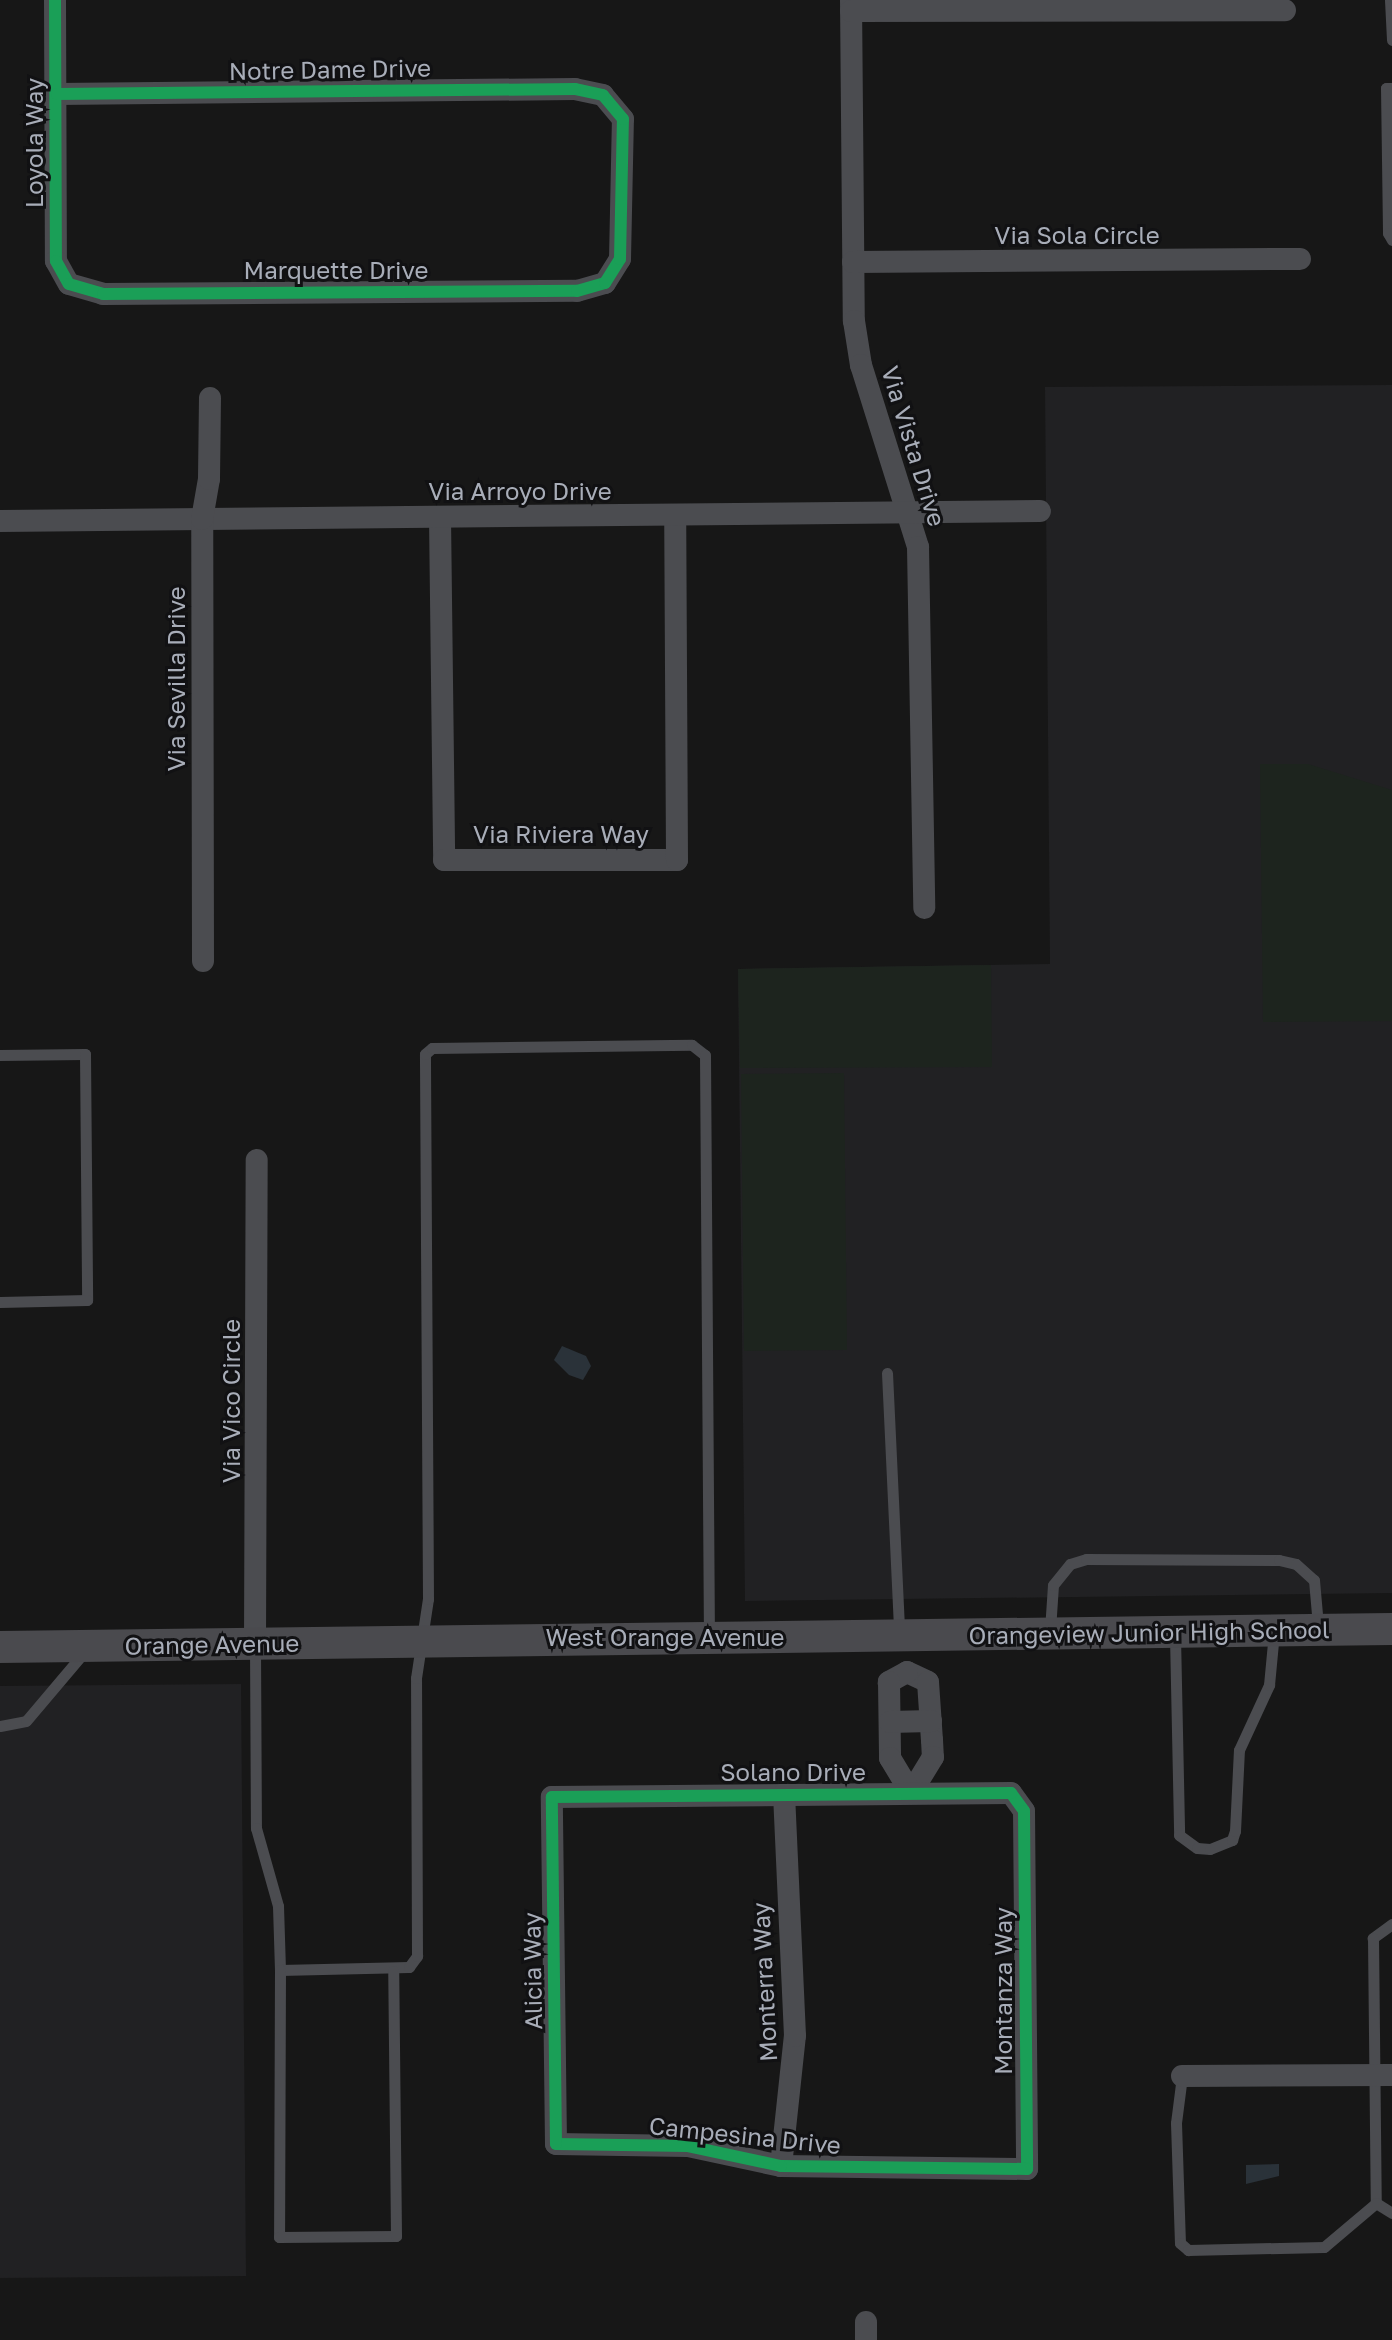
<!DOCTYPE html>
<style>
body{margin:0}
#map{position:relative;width:1392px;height:2340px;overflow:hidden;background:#171717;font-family:"Golos Text",sans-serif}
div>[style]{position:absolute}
.built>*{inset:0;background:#212123}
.green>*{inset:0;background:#1d241e}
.water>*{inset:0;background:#2a3239}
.service>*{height:11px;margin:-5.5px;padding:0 5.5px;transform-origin:5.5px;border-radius:5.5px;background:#4b4c50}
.minor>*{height:22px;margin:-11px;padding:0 11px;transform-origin:11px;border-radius:11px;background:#4b4c50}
.secondary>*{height:32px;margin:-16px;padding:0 16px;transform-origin:16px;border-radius:16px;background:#4a4a4e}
.cycleway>*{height:12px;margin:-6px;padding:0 6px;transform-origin:6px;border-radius:6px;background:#1a9f57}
span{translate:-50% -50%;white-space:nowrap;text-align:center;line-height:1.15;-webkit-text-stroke:6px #111113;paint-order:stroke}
.street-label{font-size:24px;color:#a8adb8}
</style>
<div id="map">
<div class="built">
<div style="clip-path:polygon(1392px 385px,1392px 1593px,745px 1601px,738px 969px,1050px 964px,1045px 387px)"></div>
<div style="clip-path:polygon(241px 1684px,246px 2276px,0 2278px,0 1686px)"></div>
</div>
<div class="green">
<div style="clip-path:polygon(1260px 764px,1308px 764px,1392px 790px,1392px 1021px,1263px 1022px)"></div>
<div style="clip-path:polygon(991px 965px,992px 1067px,740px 1068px,738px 969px)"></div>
<div style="clip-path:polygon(844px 1073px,847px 1350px,744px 1351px,741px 1074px)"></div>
</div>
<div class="water">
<div style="clip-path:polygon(562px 1346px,586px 1356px,591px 1366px,583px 1380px,569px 1375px,554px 1360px)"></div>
<div style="clip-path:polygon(1279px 2164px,1279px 2176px,1246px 2184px,1246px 2165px)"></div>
</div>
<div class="service">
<div style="left:1390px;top:0;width:40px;rotate:87.1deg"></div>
<div style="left:1392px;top:88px;width:6px;rotate:180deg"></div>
<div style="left:1386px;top:88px;width:145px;rotate:89.2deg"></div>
<div style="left:1388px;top:233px;width:8px;rotate:60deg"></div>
<div style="left:0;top:1055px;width:85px;rotate:-0.7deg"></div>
<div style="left:85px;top:1054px;width:246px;rotate:89.5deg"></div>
<div style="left:87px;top:1300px;width:87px;rotate:178.7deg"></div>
<div style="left:887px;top:1373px;width:258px;rotate:87.3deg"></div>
<div style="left:1050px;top:1630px;width:45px;rotate:-86.2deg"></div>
<div style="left:1053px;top:1585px;width:27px;rotate:-51deg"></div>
<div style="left:1070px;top:1564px;width:17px;rotate:-17deg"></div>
<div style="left:1086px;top:1559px;width:193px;rotate:0.3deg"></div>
<div style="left:1279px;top:1560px;width:17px;rotate:13deg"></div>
<div style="left:1296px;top:1564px;width:24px;rotate:42deg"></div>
<div style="left:1314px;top:1580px;width:46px;rotate:85deg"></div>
<div style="left:1175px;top:1636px;width:199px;rotate:88.8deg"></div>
<div style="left:1179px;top:1835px;width:22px;rotate:36deg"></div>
<div style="left:1197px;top:1848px;width:13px;rotate:4deg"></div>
<div style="left:1210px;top:1849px;width:24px;rotate:-22deg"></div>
<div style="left:1232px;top:1840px;width:9px;rotate:-72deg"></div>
<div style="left:1235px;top:1831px;width:81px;rotate:-87.2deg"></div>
<div style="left:1239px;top:1750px;width:72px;rotate:-65.2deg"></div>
<div style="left:1269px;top:1685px;width:53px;rotate:-84.6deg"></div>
<div style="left:255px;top:1647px;width:181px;rotate:89.7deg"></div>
<div style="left:256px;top:1828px;width:81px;rotate:74.2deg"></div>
<div style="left:278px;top:1906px;width:64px;rotate:88.2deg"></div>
<div style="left:280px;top:1970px;width:129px;rotate:-1.3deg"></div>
<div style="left:409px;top:1967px;width:14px;rotate:-54deg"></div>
<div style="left:417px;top:1956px;width:278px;rotate:-90.2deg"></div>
<div style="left:416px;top:1678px;width:80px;rotate:-81.4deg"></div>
<div style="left:428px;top:1599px;width:545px;rotate:-90.32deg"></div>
<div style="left:425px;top:1054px;width:9px;rotate:-41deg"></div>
<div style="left:432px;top:1048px;width:260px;rotate:-0.7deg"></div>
<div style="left:692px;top:1045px;width:16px;rotate:38deg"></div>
<div style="left:705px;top:1055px;width:581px;rotate:89.61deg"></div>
<div style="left:0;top:1726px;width:26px;rotate:-11deg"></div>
<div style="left:26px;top:1721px;width:93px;rotate:-49.8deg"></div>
<div style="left:1392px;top:1924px;width:24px;rotate:144deg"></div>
<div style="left:1373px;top:1938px;width:265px;rotate:89.4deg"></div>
<div style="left:1376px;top:2203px;width:19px;rotate:32deg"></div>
<div style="left:280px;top:1970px;width:267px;rotate:90.2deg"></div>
<div style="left:279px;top:2237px;width:117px;rotate:-0.5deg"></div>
<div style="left:396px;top:2236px;width:265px;rotate:-90.6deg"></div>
<div style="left:1182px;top:2076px;width:47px;rotate:97.3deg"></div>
<div style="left:1176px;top:2123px;width:120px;rotate:88.1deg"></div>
<div style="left:1180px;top:2243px;width:11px;rotate:41deg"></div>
<div style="left:1188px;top:2250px;width:136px;rotate:-1.3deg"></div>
<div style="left:1324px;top:2247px;width:68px;rotate:-40.2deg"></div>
</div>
<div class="minor">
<div style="left:55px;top:0;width:261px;rotate:89.8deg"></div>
<div style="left:56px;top:261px;width:26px;rotate:61deg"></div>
<div style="left:69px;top:284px;width:35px;rotate:16deg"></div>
<div style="left:103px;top:294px;width:474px;rotate:-0.4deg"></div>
<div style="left:577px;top:291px;width:29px;rotate:-16deg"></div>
<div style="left:605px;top:283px;width:28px;rotate:-58deg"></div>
<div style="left:620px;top:259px;width:140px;rotate:-88.8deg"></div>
<div style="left:623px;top:119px;width:31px;rotate:-130deg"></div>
<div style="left:603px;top:95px;width:29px;rotate:-168deg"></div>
<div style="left:575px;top:89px;width:518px;rotate:179.45deg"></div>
<div style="left:851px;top:0;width:321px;rotate:89.5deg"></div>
<div style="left:854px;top:321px;width:45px;rotate:81deg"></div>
<div style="left:861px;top:365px;width:191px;rotate:72.6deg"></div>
<div style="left:918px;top:547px;width:361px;rotate:89deg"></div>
<div style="left:851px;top:11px;width:434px;rotate:-0.1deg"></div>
<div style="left:853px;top:262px;width:447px;rotate:-0.4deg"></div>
<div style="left:440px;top:517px;width:343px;rotate:89.3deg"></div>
<div style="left:444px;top:860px;width:233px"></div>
<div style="left:677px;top:860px;width:344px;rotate:-90.3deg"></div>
<div style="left:0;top:521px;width:1040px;rotate:-0.55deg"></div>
<div style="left:203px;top:961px;width:442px;rotate:-90.1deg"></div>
<div style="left:202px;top:519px;width:41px;rotate:-80.1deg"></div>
<div style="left:209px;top:479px;width:81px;rotate:-89.3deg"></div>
<div style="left:255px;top:1643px;width:483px;rotate:-89.8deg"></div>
<div style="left:907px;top:1672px;width:23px;rotate:25deg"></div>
<div style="left:928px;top:1682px;width:58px;rotate:86.1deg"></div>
<div style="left:932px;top:1740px;width:17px;rotate:87deg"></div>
<div style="left:933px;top:1757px;width:42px;rotate:121.4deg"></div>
<div style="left:907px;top:1672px;width:21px;rotate:151deg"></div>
<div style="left:889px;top:1682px;width:76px;rotate:89.2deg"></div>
<div style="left:890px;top:1758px;width:41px;rotate:59deg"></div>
<div style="left:890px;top:1722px;width:41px;rotate:-1.4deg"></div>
<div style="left:1011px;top:1793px;width:22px;rotate:54deg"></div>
<div style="left:1024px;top:1811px;width:358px;rotate:89.5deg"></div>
<div style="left:1027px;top:2169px;width:246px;rotate:-179.3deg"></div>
<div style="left:781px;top:2166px;width:95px;rotate:-167.9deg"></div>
<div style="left:688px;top:2146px;width:132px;rotate:-179.1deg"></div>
<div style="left:556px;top:2144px;width:347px;rotate:-90.7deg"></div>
<div style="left:552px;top:1797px;width:459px;rotate:-0.5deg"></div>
<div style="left:1182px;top:2076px;width:210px;rotate:-0.3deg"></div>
<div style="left:781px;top:2166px;width:131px;rotate:-83.9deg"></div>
<div style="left:795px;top:2036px;width:242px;rotate:-92.6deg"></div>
<div style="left:866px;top:2322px;width:18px;rotate:90deg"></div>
</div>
<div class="secondary">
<div style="left:0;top:1647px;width:1392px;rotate:-0.74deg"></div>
</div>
<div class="cycleway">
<div style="left:55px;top:0;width:261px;rotate:89.8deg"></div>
<div style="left:56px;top:261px;width:26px;rotate:61deg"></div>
<div style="left:69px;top:284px;width:35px;rotate:16deg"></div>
<div style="left:103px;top:294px;width:474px;rotate:-0.4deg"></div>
<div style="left:577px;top:291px;width:29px;rotate:-16deg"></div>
<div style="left:605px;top:283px;width:28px;rotate:-58deg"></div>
<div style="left:620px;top:259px;width:140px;rotate:-88.8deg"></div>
<div style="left:623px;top:119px;width:31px;rotate:-130deg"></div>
<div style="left:603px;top:95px;width:29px;rotate:-168deg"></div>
<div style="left:575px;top:89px;width:518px;rotate:179.45deg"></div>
<div style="left:1011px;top:1793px;width:22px;rotate:54deg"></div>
<div style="left:1024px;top:1811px;width:358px;rotate:89.5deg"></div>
<div style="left:1027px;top:2169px;width:246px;rotate:-179.3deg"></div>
<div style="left:781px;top:2166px;width:95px;rotate:-167.9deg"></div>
<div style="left:688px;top:2146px;width:132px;rotate:-179.1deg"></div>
<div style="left:556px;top:2144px;width:347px;rotate:-90.7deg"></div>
<div style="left:552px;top:1797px;width:459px;rotate:-0.5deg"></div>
</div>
<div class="street-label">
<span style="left:330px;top:69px;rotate:-1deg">Notre Dame Drive</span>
<span style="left:34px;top:143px;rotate:-90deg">Loyola Way</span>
<span style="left:1077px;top:235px">Via Sola Circle</span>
<span style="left:336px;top:270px">Marquette Drive</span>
<span style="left:914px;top:446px;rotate:73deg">Via Vista Drive</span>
<span style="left:520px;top:491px">Via Arroyo Drive</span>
<span style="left:176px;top:679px;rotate:-90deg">Via Sevilla Drive</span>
<span style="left:561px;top:834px">Via Riviera Way</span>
<span style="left:231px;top:1401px;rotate:-90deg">Via Vico Circle</span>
<span style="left:1149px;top:1632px;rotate:-1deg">Orangeview Junior High School</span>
<span style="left:665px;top:1637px">West Orange Avenue</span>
<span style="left:212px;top:1644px;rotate:-1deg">Orange Avenue</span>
<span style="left:793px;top:1772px">Solano Drive</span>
<span style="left:532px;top:1971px;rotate:-91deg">Alicia Way</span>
<span style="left:764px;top:1982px;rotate:-93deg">Monterra Way</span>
<span style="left:1003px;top:1991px;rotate:-90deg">Montanza Way</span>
<span style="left:745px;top:2135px;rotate:6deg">Campesina Drive</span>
</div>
</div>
